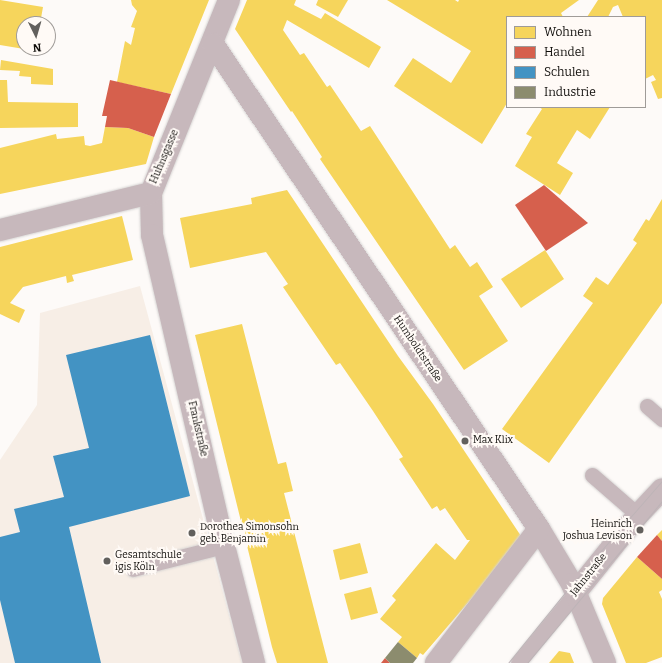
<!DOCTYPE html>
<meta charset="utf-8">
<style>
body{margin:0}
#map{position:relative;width:662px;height:663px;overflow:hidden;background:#fdfaf8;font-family:Bitter,serif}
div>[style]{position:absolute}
.built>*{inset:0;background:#f7eee6}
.homes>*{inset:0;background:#f6d55c}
.shops>*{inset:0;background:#d6604d}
.schools>*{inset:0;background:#4393c3}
.industry>*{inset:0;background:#8c8c6e}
.roads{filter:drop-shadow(0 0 1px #d6d4d3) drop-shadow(0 0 1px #d6d4d3)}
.service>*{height:15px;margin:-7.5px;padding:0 7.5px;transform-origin:7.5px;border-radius:7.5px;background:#c7b8bc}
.minor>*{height:22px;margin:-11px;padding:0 11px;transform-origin:11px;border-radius:11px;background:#c7b8bc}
.tram>*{height:1px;margin:-0.5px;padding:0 0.5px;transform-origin:0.5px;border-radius:0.5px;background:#bdb4b7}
.dots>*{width:11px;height:11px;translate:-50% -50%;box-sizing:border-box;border:2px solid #fffaf6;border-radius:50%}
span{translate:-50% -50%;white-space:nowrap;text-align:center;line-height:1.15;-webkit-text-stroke:4px #fffaf6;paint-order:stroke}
.street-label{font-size:10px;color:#0f0d0a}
.poi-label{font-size:10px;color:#0f0d0a}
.left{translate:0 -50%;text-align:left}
.right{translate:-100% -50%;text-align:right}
.legend{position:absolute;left:506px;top:16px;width:140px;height:92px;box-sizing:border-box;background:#fffaf6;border:1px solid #9f9b98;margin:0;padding:5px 7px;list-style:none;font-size:12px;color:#0f0d0a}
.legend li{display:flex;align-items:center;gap:8px;height:20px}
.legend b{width:20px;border:1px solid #9f9b98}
.north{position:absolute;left:16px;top:16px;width:40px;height:40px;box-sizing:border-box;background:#fffaf6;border:1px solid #9f9b98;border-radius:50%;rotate:175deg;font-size:11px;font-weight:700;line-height:16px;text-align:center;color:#0f0d0a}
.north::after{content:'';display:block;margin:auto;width:14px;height:18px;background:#62605d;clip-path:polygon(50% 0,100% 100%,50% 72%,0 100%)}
</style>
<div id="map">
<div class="built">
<div style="clip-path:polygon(140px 286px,242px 663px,0 663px,0 460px,37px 405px,40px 313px)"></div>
</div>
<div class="homes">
<div style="clip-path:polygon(0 0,43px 7px,40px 24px,24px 24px,24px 49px,0 45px)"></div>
<div style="clip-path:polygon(131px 0,209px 0,171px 94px,117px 82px,125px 41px,131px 45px,135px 28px,131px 27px,137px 11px,132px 5px)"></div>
<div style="clip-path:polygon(247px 0,296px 0,294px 5px,321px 19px,325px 13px,381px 47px,369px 68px,287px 20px,283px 30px,300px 55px,304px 53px,327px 87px,330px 85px,361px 131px,370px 126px,450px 249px,455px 245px,470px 267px,477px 262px,493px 287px,479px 296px,508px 341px,464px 370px,320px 159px,322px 157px,292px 111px,291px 112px,235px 29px)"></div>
<div style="clip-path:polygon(318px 0,348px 0,338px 17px,316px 5px)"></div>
<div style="clip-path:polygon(387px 0,455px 0,458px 2px,459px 0,579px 0,561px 13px,563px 17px,507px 17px,507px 103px,482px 144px,394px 86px,413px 58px,451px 83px,471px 51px)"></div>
<div style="clip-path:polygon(598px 0,662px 0,662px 98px,658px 99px,651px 82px,656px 80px,653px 75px,645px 79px,645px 17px,623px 17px,618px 5px,613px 7px,608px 17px,587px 17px)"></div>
<div style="clip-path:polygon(24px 48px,36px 48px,35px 51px)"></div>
<div style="clip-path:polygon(1px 60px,53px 69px,53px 85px,31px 84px,31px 77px,19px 76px,20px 71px,0 70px)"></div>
<div style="clip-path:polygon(0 80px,7px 80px,8px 102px,78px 103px,78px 127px,0 128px)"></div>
<div style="clip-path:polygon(539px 107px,610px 107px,590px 139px,577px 130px,557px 163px,573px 173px,560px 195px,515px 166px,532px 137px,526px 134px,542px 109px)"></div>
<div style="clip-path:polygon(105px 127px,128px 128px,154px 137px,146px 164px,0 194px,0 148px,56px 134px,57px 139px,84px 136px,85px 145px,90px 146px,102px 143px)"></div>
<div style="clip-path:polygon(287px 190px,398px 356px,433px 404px,523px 539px,423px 655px,420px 653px,417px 658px,398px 642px,402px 637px,380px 619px,396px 600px,392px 596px,436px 543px,455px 560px,470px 540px,467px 540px,445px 508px,440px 511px,437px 506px,432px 509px,399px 459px,403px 457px,373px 411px,340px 363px,336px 365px,283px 287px,288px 284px,266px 252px,190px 268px,180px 218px,252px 204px,251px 198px)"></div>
<div style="clip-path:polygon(662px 199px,662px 303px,549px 463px,502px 429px,593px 303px,583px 296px,596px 277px,608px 285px,637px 243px,633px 240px,646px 219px,649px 221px)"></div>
<div style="clip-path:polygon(122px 216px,133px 260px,72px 275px,74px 281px,67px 283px,66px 276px,23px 287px,10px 303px,25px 310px,19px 323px,0 314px,0 247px)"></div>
<div style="clip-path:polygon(545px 250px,564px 279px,521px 308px,501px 279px)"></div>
<div style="clip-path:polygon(242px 324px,278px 464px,286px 462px,293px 491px,284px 493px,328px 663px,277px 663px,272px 647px,195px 335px)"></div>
<div style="clip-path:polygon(662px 530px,662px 541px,657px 535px)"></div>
<div style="clip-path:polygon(360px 543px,368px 573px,340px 580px,333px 550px)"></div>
<div style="clip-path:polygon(637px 557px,662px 579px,662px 590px,659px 592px,662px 599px,662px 657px,646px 663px,626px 663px,602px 604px,603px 598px)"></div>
<div style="clip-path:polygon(371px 587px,378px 613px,351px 620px,344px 594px)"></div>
<div style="clip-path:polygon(559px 651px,570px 653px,574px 663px,549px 663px)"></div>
</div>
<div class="shops">
<div style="clip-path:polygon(110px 80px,171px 94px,154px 137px,128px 128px,105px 127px,107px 116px,102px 116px)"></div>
<div style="clip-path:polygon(544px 185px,588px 223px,546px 251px,515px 205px)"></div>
<div style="clip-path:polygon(657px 535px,662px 541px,662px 579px,637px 557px)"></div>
<div style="clip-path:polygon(385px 658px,390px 663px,381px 663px)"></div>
</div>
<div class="schools">
<div style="clip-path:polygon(150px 335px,190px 496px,69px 527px,101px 663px,15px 663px,0 600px,0 537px,20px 532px,14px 509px,64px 497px,53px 456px,89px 448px,66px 355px)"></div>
</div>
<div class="industry">
<div style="clip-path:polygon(398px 642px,417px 658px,413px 663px,390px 663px,385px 658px)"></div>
</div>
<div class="roads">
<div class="service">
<div style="left:647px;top:406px;width:20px;rotate:41deg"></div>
<div style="left:592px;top:475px;width:61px;rotate:41deg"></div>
<div style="left:133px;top:569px;width:94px;rotate:-14.2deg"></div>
<div style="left:518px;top:663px;width:92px;rotate:-50.8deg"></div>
</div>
<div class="minor">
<div style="left:229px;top:0;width:208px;rotate:112deg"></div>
<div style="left:151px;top:193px;width:42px;rotate:88.6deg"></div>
<div style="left:152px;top:235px;width:319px;rotate:77deg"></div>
<div style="left:224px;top:546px;width:121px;rotate:75.6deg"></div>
<div style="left:213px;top:44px;width:584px;rotate:56.09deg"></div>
<div style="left:539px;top:529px;width:64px;rotate:59deg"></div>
<div style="left:572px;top:584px;width:86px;rotate:67.3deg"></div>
<div style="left:0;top:230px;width:155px;rotate:-13.8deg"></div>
<div style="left:576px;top:592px;width:99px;rotate:-51.2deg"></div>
<div style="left:638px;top:515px;width:35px;rotate:-47deg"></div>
<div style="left:436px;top:663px;width:169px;rotate:-52.5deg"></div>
</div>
</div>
<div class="tram">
<div style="left:508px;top:663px;width:102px;rotate:-51deg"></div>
<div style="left:572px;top:584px;width:137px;rotate:-48.9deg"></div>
<div style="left:527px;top:663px;width:211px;rotate:-50.2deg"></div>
</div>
<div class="dots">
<div style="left:465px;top:441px;background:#62605d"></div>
<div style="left:640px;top:530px;background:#62605d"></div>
<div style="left:192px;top:533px;background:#62605d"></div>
<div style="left:107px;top:561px;background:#62605d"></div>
</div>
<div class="street-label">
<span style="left:165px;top:157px;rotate:-67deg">Huhnsgasse</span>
<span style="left:417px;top:349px;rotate:56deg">Humboldtstraße</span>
<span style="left:197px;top:429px;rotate:77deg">Frankstraße</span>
<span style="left:589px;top:575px;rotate:-51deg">Jahnstraße</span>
</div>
<div class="poi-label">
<span class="left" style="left:473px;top:441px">Max Klix</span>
<span class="right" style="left:632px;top:530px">Heinrich<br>Joshua Levison</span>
<span class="left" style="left:200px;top:533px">Dorothea Simonsohn<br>geb. Benjamin</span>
<span class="left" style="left:115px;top:561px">Gesamtschule<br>igis Köln</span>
</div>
<ul class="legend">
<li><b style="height:11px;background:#f6d55c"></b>Wohnen</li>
<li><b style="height:11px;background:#d6604d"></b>Handel</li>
<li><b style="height:11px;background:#4393c3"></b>Schulen</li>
<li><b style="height:11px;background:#8c8c6e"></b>Industrie</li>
</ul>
<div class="north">N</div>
</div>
